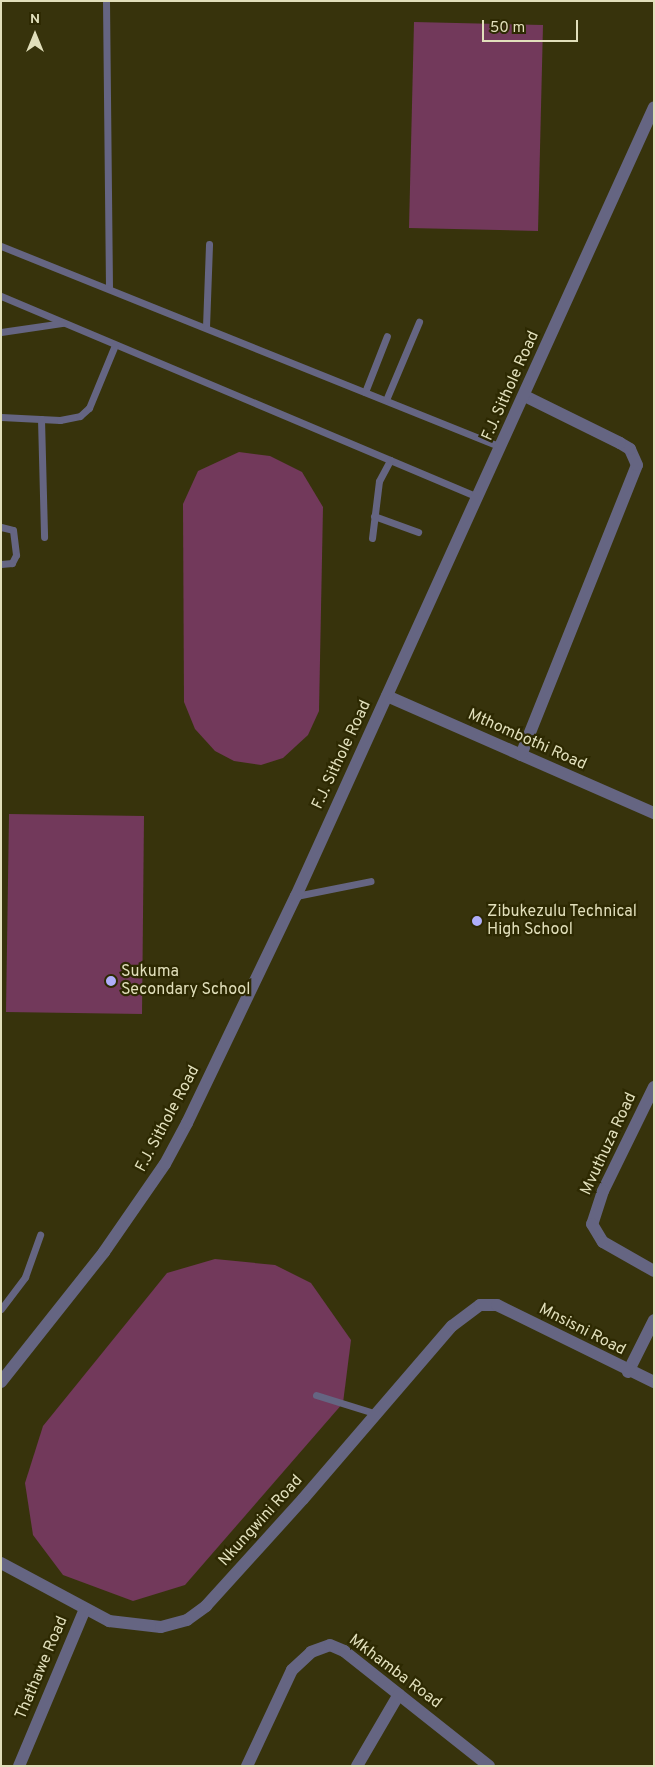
<!DOCTYPE html>
<style>
body{margin:0}
#map{position:relative;width:655px;height:1767px;overflow:hidden;background:#37330c;font-family:Overpass,sans-serif}
div>[style]{position:absolute}
.green>*{inset:0;background:#72395b}
.service>*{height:7px;margin:-3.5px;padding:0 3.5px;transform-origin:3.5px;border-radius:3.5px;background:#656582}
.minor>*{height:12px;margin:-6px;padding:0 6px;transform-origin:6px;border-radius:6px;background:#656582}
.tertiary>*{height:12px;margin:-6px;padding:0 6px;transform-origin:6px;border-radius:6px;background:#656582}
.dots>*{width:14px;height:14px;translate:-50% -50%;box-sizing:border-box;border:2px solid #2d2902;border-radius:50%}
span{translate:-50% -50%;white-space:nowrap;text-align:center;line-height:1.15;-webkit-text-stroke:4.5px #2d2902;paint-order:stroke}
.street-label{font-size:16px;color:#e1dfbb}
.poi-label{font-size:16px;color:#e1dfbb}
.left{translate:0 -50%;text-align:left}
.frame{position:absolute;inset:0;border:2px solid #e1dfbb;pointer-events:none}
.north{position:absolute;left:10px;top:10px;width:50px;height:50px;-webkit-text-stroke:4px #2d2902;paint-order:stroke;rotate:0deg;font-size:14px;font-weight:700;line-height:20px;text-align:center;color:#e1dfbb}
.north::after{content:'';display:block;margin:auto;width:18px;height:22px;background:#e1dfbb;clip-path:polygon(50% 0,100% 100%,50% 72%,0 100%)}
.scale{position:absolute;left:482px;top:20px;width:96px;height:22px;box-sizing:border-box;border:2px solid #e1dfbb;border-top:0;padding-left:6px;font-size:15px;line-height:18px;white-space:nowrap;color:#e1dfbb;-webkit-text-stroke:4px #2d2902;paint-order:stroke}
</style>
<div id="map">
<div class="green">
<div style="clip-path:polygon(414px 22px,543px 25px,538px 231px,409px 228px)"></div>
<div style="clip-path:polygon(239px 452px,270px 456px,302px 472px,323px 507px,319px 711px,308px 735px,283px 758px,261px 765px,234px 761px,215px 751px,195px 729px,184px 702px,183px 504px,198px 471px)"></div>
<div style="clip-path:polygon(9px 814px,144px 816px,142px 1014px,6px 1012px)"></div>
<div style="clip-path:polygon(215px 1259px,275px 1265px,311px 1283px,351px 1340px,343px 1403px,185px 1585px,133px 1601px,63px 1575px,33px 1535px,25px 1483px,43px 1426px,167px 1273px)"></div>
</div>
<div class="service">
<div style="left:106px;top:1px;width:287px;rotate:89.4deg"></div>
<div style="left:1px;top:246px;width:539px;rotate:21.9deg"></div>
<div style="left:1px;top:296px;width:518px;rotate:22.85deg"></div>
<div style="left:206px;top:327px;width:83px;rotate:-87.9deg"></div>
<div style="left:1px;top:332px;width:63px;rotate:-8.3deg"></div>
<div style="left:365px;top:392px;width:60px;rotate:-68.6deg"></div>
<div style="left:386px;top:400px;width:85px;rotate:-67.1deg"></div>
<div style="left:1px;top:417px;width:59px;rotate:2.9deg"></div>
<div style="left:60px;top:420px;width:20px;rotate:-11deg"></div>
<div style="left:80px;top:416px;width:12px;rotate:-42deg"></div>
<div style="left:89px;top:408px;width:68px;rotate:-67.6deg"></div>
<div style="left:41px;top:419px;width:118px;rotate:88.5deg"></div>
<div style="left:374px;top:516px;width:47px;rotate:20deg"></div>
<div style="left:1px;top:527px;width:12px;rotate:14deg"></div>
<div style="left:13px;top:530px;width:25px;rotate:83deg"></div>
<div style="left:16px;top:555px;width:9px;rotate:117deg"></div>
<div style="left:12px;top:563px;width:11px;rotate:175deg"></div>
<div style="left:372px;top:538px;width:57px;rotate:-83deg"></div>
<div style="left:379px;top:481px;width:24px;rotate:-62deg"></div>
<div style="left:296px;top:896px;width:76px;rotate:-11.3deg"></div>
<div style="left:1px;top:1309px;width:40px;rotate:-53deg"></div>
<div style="left:25px;top:1277px;width:45px;rotate:-70.3deg"></div>
<div style="left:316px;top:1395px;width:64px;rotate:17.3deg"></div>
</div>
<div class="minor">
<div style="left:387px;top:696px;width:292px;rotate:23.7deg"></div>
<div style="left:521px;top:755px;width:312px;rotate:-68.2deg"></div>
<div style="left:637px;top:465px;width:17px;rotate:-114deg"></div>
<div style="left:630px;top:449px;width:12px;rotate:-149deg"></div>
<div style="left:620px;top:443px;width:106px;rotate:-153.7deg"></div>
<div style="left:654px;top:1087px;width:116px;rotate:116.1deg"></div>
<div style="left:603px;top:1191px;width:35px;rotate:108deg"></div>
<div style="left:592px;top:1224px;width:21px;rotate:59deg"></div>
<div style="left:603px;top:1242px;width:59px;rotate:29.6deg"></div>
<div style="left:628px;top:1372px;width:58px;rotate:-63.4deg"></div>
<div style="left:1px;top:1563px;width:123px;rotate:28.2deg"></div>
<div style="left:109px;top:1621px;width:52px;rotate:6.6deg"></div>
<div style="left:161px;top:1627px;width:27px;rotate:-15deg"></div>
<div style="left:187px;top:1620px;width:24px;rotate:-36deg"></div>
<div style="left:206px;top:1606px;width:144px;rotate:-47.8deg"></div>
<div style="left:303px;top:1499px;width:228px;rotate:-49.3deg"></div>
<div style="left:452px;top:1326px;width:35px;rotate:-37deg"></div>
<div style="left:480px;top:1305px;width:17px"></div>
<div style="left:497px;top:1305px;width:175px;rotate:26.1deg"></div>
<div style="left:19px;top:1766px;width:168px;rotate:-67.2deg"></div>
<div style="left:247px;top:1766px;width:106px;rotate:-64.9deg"></div>
<div style="left:292px;top:1670px;width:26px;rotate:-43deg"></div>
<div style="left:311px;top:1652px;width:20px;rotate:-20deg"></div>
<div style="left:330px;top:1645px;width:15px;rotate:23deg"></div>
<div style="left:344px;top:1651px;width:185px;rotate:38.4deg"></div>
<div style="left:357px;top:1766px;width:83px;rotate:-59.7deg"></div>
</div>
<div class="tertiary">
<div style="left:1px;top:1382px;width:166px;rotate:-51.6deg"></div>
<div style="left:104px;top:1252px;width:107px;rotate:-55.3deg"></div>
<div style="left:165px;top:1164px;width:47px;rotate:-61.8deg"></div>
<div style="left:187px;top:1123px;width:252px;rotate:-64.4deg"></div>
<div style="left:296px;top:896px;width:866px;rotate:-65.59deg"></div>
</div>
<div class="dots">
<div style="left:477px;top:921px;background:#afaefa"></div>
<div style="left:111px;top:981px;background:#afaefa"></div>
</div>
<div class="street-label">
<span style="left:511px;top:386px;rotate:-66deg">F.J. Sithole Road</span>
<span style="left:527px;top:740px;rotate:24deg">Mthombothi Road</span>
<span style="left:342px;top:755px;rotate:-65deg">F.J. Sithole Road</span>
<span style="left:168px;top:1119px;rotate:-62deg">F.J. Sithole Road</span>
<span style="left:609px;top:1144px;rotate:-65deg">Mvuthuza Road</span>
<span style="left:582px;top:1330px;rotate:27deg">Mnsisni Road</span>
<span style="left:261px;top:1521px;rotate:-48deg">Nkungwini Road</span>
<span style="left:42px;top:1668px;rotate:-67deg">Thathawe Road</span>
<span style="left:395px;top:1672px;rotate:37deg">Mkhamba Road</span>
</div>
<div class="poi-label">
<span class="left" style="left:487px;top:921px">Zibukezulu Technical<br>High School</span>
<span class="left" style="left:121px;top:981px">Sukuma<br>Secondary School</span>
</div>
<div class="frame"></div>
<div class="north">N</div>
<div class="scale">50 m</div>
</div>
